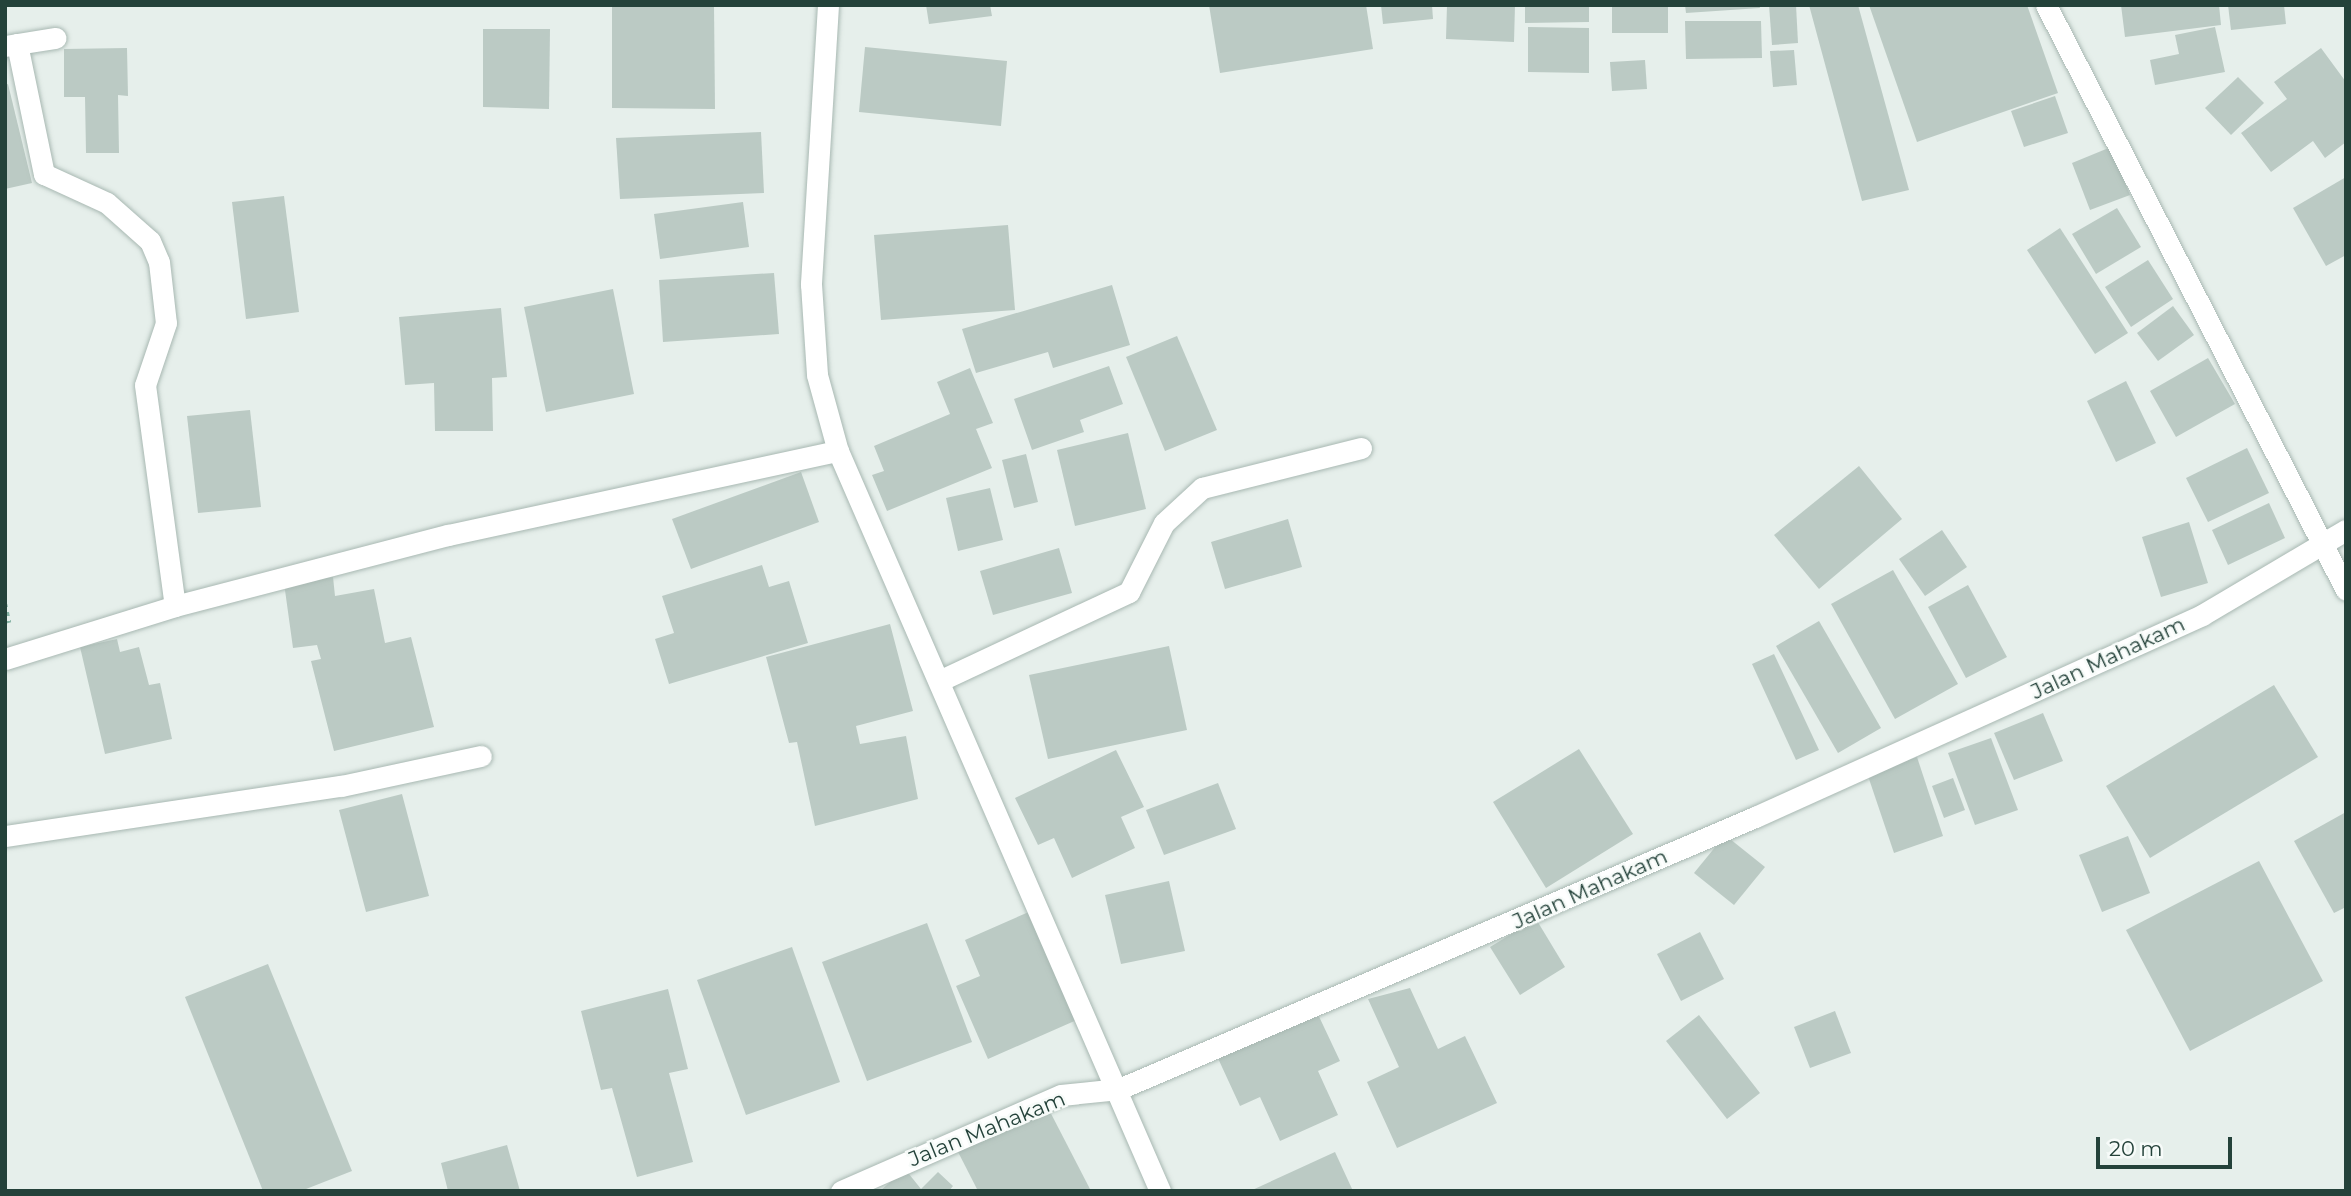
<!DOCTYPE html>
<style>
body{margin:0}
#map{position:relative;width:2351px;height:1196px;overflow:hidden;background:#e6efeb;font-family:Montserrat,sans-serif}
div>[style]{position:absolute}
.building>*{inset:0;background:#bbcac4}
.path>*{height:4.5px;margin-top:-2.25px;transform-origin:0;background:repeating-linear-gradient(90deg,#86b3a5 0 3.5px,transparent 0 8.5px)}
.roads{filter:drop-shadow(0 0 2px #a8b8b2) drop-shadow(0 0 2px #a8b8b2)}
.minor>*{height:21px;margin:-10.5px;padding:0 10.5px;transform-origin:10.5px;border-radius:10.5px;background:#fff}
span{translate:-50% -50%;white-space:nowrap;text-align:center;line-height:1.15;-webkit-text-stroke:5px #f7fbf9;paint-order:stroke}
.street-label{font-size:21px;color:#24423a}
.frame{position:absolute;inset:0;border:7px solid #24423a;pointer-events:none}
.scale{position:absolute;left:2096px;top:1137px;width:136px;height:32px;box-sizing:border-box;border:4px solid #24423a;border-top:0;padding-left:9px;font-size:21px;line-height:24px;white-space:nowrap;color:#24423a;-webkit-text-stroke:5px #f7fbf9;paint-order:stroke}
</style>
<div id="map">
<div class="building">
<div style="clip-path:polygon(612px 5px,714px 5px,715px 109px,612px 108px)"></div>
<div style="clip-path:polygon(926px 5px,990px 5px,992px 16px,929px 24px)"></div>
<div style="clip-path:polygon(1209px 5px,1366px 5px,1373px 49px,1220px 73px)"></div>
<div style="clip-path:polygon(1381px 5px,1432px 5px,1433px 19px,1383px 24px)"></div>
<div style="clip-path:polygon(1447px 5px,1515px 5px,1514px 42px,1446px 39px)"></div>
<div style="clip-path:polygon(1525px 5px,1589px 5px,1589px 22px,1525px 23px)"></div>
<div style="clip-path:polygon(1612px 5px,1668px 5px,1668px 33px,1612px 33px)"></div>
<div style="clip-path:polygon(1685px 5px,1759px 5px,1760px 8px,1686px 13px)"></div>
<div style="clip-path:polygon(1769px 5px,1796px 5px,1798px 43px,1772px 45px)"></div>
<div style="clip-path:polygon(1809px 5px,1858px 5px,1909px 190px,1862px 201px)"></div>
<div style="clip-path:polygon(1869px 5px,2027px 5px,2058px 93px,1917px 142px)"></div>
<div style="clip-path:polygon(2121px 5px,2219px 5px,2221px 25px,2125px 37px)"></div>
<div style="clip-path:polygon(2228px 5px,2284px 5px,2286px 24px,2231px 30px)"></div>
<div style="clip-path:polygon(1685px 21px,1761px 21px,1762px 58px,1686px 59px)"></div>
<div style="clip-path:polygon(1528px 27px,1589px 28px,1589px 73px,1528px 72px)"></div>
<div style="clip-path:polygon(2215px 27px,2225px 72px,2155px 85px,2150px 60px,2179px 54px,2175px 35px)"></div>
<div style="clip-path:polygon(483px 29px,550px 29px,549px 109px,483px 107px)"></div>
<div style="clip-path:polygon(865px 47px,1007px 61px,1001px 126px,859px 112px)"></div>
<div style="clip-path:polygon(127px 48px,128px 96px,118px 95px,119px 153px,86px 153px,85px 97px,64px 97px,64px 49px)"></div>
<div style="clip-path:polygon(2321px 48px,2346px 82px,2346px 142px,2325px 158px,2313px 141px,2271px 172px,2241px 133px,2287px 99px,2274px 82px)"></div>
<div style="clip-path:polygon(1794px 50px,1797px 85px,1773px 87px,1770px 51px)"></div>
<div style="clip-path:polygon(1645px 60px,1647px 89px,1612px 91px,1610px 62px)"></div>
<div style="clip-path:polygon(2238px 77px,2264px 103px,2231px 135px,2205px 108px)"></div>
<div style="clip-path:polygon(8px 84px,32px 183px,5px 189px,5px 85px)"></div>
<div style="clip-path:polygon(2055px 96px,2068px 133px,2024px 147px,2011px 111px)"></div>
<div style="clip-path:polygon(761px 132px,764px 193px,620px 199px,616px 138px)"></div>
<div style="clip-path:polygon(2111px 147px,2130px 195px,2090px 210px,2072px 163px)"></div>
<div style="clip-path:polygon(2346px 177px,2346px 255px,2326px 266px,2293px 208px)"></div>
<div style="clip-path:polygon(284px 196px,299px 312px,246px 319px,232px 202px)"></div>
<div style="clip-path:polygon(743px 202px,749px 247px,660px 259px,654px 214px)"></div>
<div style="clip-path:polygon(2117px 208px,2141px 247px,2096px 274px,2072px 234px)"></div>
<div style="clip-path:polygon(1008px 225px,1015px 310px,881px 320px,874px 235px)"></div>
<div style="clip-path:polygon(2060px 228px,2128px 333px,2095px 354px,2027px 250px)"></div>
<div style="clip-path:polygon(2148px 260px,2173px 299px,2131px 327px,2105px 287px)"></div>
<div style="clip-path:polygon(774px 273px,779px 334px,663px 342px,659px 280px)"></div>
<div style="clip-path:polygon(1112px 285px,1130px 345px,1053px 368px,1048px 352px,976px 373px,962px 329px)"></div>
<div style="clip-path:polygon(613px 289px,634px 394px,546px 412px,524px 307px)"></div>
<div style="clip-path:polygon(2173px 306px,2194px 335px,2158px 361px,2137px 333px)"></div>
<div style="clip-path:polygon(501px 308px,507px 377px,492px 378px,493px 431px,435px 431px,434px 383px,405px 385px,399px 317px)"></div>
<div style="clip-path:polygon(1177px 336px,1217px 430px,1165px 451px,1126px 357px)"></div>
<div style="clip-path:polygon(2208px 358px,2235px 404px,2176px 437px,2150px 391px)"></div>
<div style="clip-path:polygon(1109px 366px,1123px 404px,1080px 420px,1084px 432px,1032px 450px,1014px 399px)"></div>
<div style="clip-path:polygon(970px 368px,993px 423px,976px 429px,992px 468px,887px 511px,872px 475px,884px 471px,874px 446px,950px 414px,937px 382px)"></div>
<div style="clip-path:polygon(2126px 381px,2156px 443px,2116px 462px,2087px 401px)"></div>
<div style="clip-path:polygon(250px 410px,261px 507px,198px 513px,187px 416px)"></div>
<div style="clip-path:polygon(1128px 433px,1146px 509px,1075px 526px,1057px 450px)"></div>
<div style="clip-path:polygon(2247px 448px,2269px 493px,2208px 522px,2186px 478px)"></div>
<div style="clip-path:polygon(1026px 454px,1038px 502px,1014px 508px,1002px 460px)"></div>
<div style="clip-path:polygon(1859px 466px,1902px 519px,1819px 589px,1774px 535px)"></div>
<div style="clip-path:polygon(801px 472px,819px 522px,691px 569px,672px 519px)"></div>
<div style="clip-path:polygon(990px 488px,1003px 540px,958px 551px,946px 498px)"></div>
<div style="clip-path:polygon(2269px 503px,2285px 538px,2228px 565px,2212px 530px)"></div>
<div style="clip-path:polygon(1288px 519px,1302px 567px,1225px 589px,1211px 542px)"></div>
<div style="clip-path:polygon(2189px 522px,2208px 583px,2161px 597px,2142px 537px)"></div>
<div style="clip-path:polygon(1942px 530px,1967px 567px,1925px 596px,1899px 559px)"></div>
<div style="clip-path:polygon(1059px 548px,1072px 593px,993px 615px,980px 571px)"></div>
<div style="clip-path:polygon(762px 565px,769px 587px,789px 581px,808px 643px,669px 684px,655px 639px,674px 633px,662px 596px)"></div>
<div style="clip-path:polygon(1893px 570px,1958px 684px,1895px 719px,1831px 604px)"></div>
<div style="clip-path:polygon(333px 577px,335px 596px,374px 589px,385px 643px,411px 637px,434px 727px,334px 751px,311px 661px,321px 659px,317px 645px,293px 648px,284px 583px)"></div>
<div style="clip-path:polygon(1968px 585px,2007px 657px,1966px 678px,1928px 607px)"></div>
<div style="clip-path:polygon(1819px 621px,1881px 728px,1838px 753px,1776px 646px)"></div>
<div style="clip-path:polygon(890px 624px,913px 711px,856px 726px,860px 744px,906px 736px,918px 799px,815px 826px,797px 742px,789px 743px,766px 657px)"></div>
<div style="clip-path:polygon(117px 639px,120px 652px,139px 647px,149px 685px,160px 683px,172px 739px,105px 754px,80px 647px)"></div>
<div style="clip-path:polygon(1169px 646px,1187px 730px,1048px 759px,1029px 675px)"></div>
<div style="clip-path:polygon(1774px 654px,1819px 750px,1796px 760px,1752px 664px)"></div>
<div style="clip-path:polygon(2274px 685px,2318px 757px,2150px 858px,2106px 786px)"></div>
<div style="clip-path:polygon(2043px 713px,2063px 761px,2014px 780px,1994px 733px)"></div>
<div style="clip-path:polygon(1991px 738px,2018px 810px,1975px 825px,1948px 753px)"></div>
<div style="clip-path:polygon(1579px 749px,1633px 834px,1546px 888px,1493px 802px)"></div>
<div style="clip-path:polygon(1116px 750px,1144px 807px,1121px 817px,1135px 848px,1072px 878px,1054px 838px,1038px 845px,1015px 798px)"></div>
<div style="clip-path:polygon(1917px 757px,1943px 836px,1894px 853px,1867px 773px)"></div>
<div style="clip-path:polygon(1953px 778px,1965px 810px,1944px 818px,1932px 786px)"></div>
<div style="clip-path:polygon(1218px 783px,1236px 829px,1164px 855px,1146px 810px)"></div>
<div style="clip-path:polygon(402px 794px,429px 896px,366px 912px,339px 810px)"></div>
<div style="clip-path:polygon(2346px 812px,2346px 907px,2334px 913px,2294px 841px)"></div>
<div style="clip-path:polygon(1725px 835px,1765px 867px,1734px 905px,1694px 873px)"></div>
<div style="clip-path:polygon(2128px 836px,2150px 893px,2102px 912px,2079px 855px)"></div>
<div style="clip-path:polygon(2259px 861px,2323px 981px,2190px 1051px,2126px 930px)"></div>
<div style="clip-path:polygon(1169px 881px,1185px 951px,1121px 964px,1105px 895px)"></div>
<div style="clip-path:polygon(1031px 911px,1079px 1019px,988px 1059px,956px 986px,980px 976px,965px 940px)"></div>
<div style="clip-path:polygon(1536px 919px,1565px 967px,1520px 995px,1490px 947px)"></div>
<div style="clip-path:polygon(927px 923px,972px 1042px,867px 1081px,822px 962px)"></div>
<div style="clip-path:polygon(1700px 932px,1724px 979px,1681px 1001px,1657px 954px)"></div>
<div style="clip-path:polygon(792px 947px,840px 1082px,746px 1115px,697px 980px)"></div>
<div style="clip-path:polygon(268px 964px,352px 1171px,301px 1191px,263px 1191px,185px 997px)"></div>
<div style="clip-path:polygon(1410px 988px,1438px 1049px,1465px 1036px,1497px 1103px,1397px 1148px,1367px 1082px,1399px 1067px,1368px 999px)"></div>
<div style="clip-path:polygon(668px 989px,688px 1069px,669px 1073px,693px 1162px,637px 1177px,612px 1088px,601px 1090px,581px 1011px)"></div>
<div style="clip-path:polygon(1315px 1008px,1340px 1061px,1318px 1071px,1338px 1115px,1280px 1141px,1260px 1097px,1240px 1106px,1216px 1054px)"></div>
<div style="clip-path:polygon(1835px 1011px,1851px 1053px,1810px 1068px,1794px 1027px)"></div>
<div style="clip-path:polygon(1699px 1015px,1760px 1093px,1727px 1119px,1666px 1041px)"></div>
<div style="clip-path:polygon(1045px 1102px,1091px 1191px,978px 1191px,956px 1148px)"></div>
<div style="clip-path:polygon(507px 1145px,520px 1191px,448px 1191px,441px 1163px)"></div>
<div style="clip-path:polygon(1335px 1152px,1353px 1191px,1250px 1191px)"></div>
<div style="clip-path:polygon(905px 1169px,921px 1189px,938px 1172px,953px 1186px,949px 1191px,880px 1191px)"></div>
</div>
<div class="path">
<div style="left:5px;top:604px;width:19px;rotate:78deg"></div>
</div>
<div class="roads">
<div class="minor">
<div style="left:828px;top:5px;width:280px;rotate:93.5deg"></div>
<div style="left:811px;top:284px;width:91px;rotate:86.2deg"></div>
<div style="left:817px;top:375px;width:79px;rotate:74.6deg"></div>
<div style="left:838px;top:451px;width:807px;rotate:66.48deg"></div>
<div style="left:2046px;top:5px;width:657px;rotate:62.85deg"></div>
<div style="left:17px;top:44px;width:39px;rotate:-9deg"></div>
<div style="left:5px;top:46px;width:12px;rotate:-9deg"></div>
<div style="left:17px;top:44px;width:133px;rotate:78.3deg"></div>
<div style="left:44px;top:174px;width:69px;rotate:24.7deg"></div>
<div style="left:107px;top:203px;width:57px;rotate:41.5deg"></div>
<div style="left:150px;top:241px;width:23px;rotate:67deg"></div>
<div style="left:159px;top:262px;width:61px;rotate:83.5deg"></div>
<div style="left:166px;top:323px;width:65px;rotate:108.7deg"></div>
<div style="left:145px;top:385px;width:223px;rotate:82.3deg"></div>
<div style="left:5px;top:659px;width:178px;rotate:-17.3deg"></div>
<div style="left:175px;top:606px;width:282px;rotate:-14.6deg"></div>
<div style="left:448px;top:535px;width:399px;rotate:-12.2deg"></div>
<div style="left:939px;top:681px;width:210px;rotate:-25.1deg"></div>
<div style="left:1129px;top:592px;width:77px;rotate:-63.1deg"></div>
<div style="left:1164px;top:523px;width:52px;rotate:-42.6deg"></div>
<div style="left:1202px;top:488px;width:164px;rotate:-14.1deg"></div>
<div style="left:5px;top:836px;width:340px;rotate:-8.5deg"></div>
<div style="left:341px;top:786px;width:143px;rotate:-12.1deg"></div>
<div style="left:841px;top:1191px;width:240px;rotate:-23.6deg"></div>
<div style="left:1061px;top:1095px;width:58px;rotate:-5.9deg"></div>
<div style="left:1119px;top:1089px;width:692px;rotate:-23.16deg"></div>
<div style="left:1755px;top:817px;width:491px;rotate:-24.3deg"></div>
<div style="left:2202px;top:615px;width:167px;rotate:-30.6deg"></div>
</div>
</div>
<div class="street-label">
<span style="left:2108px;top:658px;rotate:-25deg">Jalan Mahakam</span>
<span style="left:1590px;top:889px;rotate:-24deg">Jalan Mahakam</span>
<span style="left:987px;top:1129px;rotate:-22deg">Jalan Mahakam</span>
</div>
<div class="frame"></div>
<div class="scale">20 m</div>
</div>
